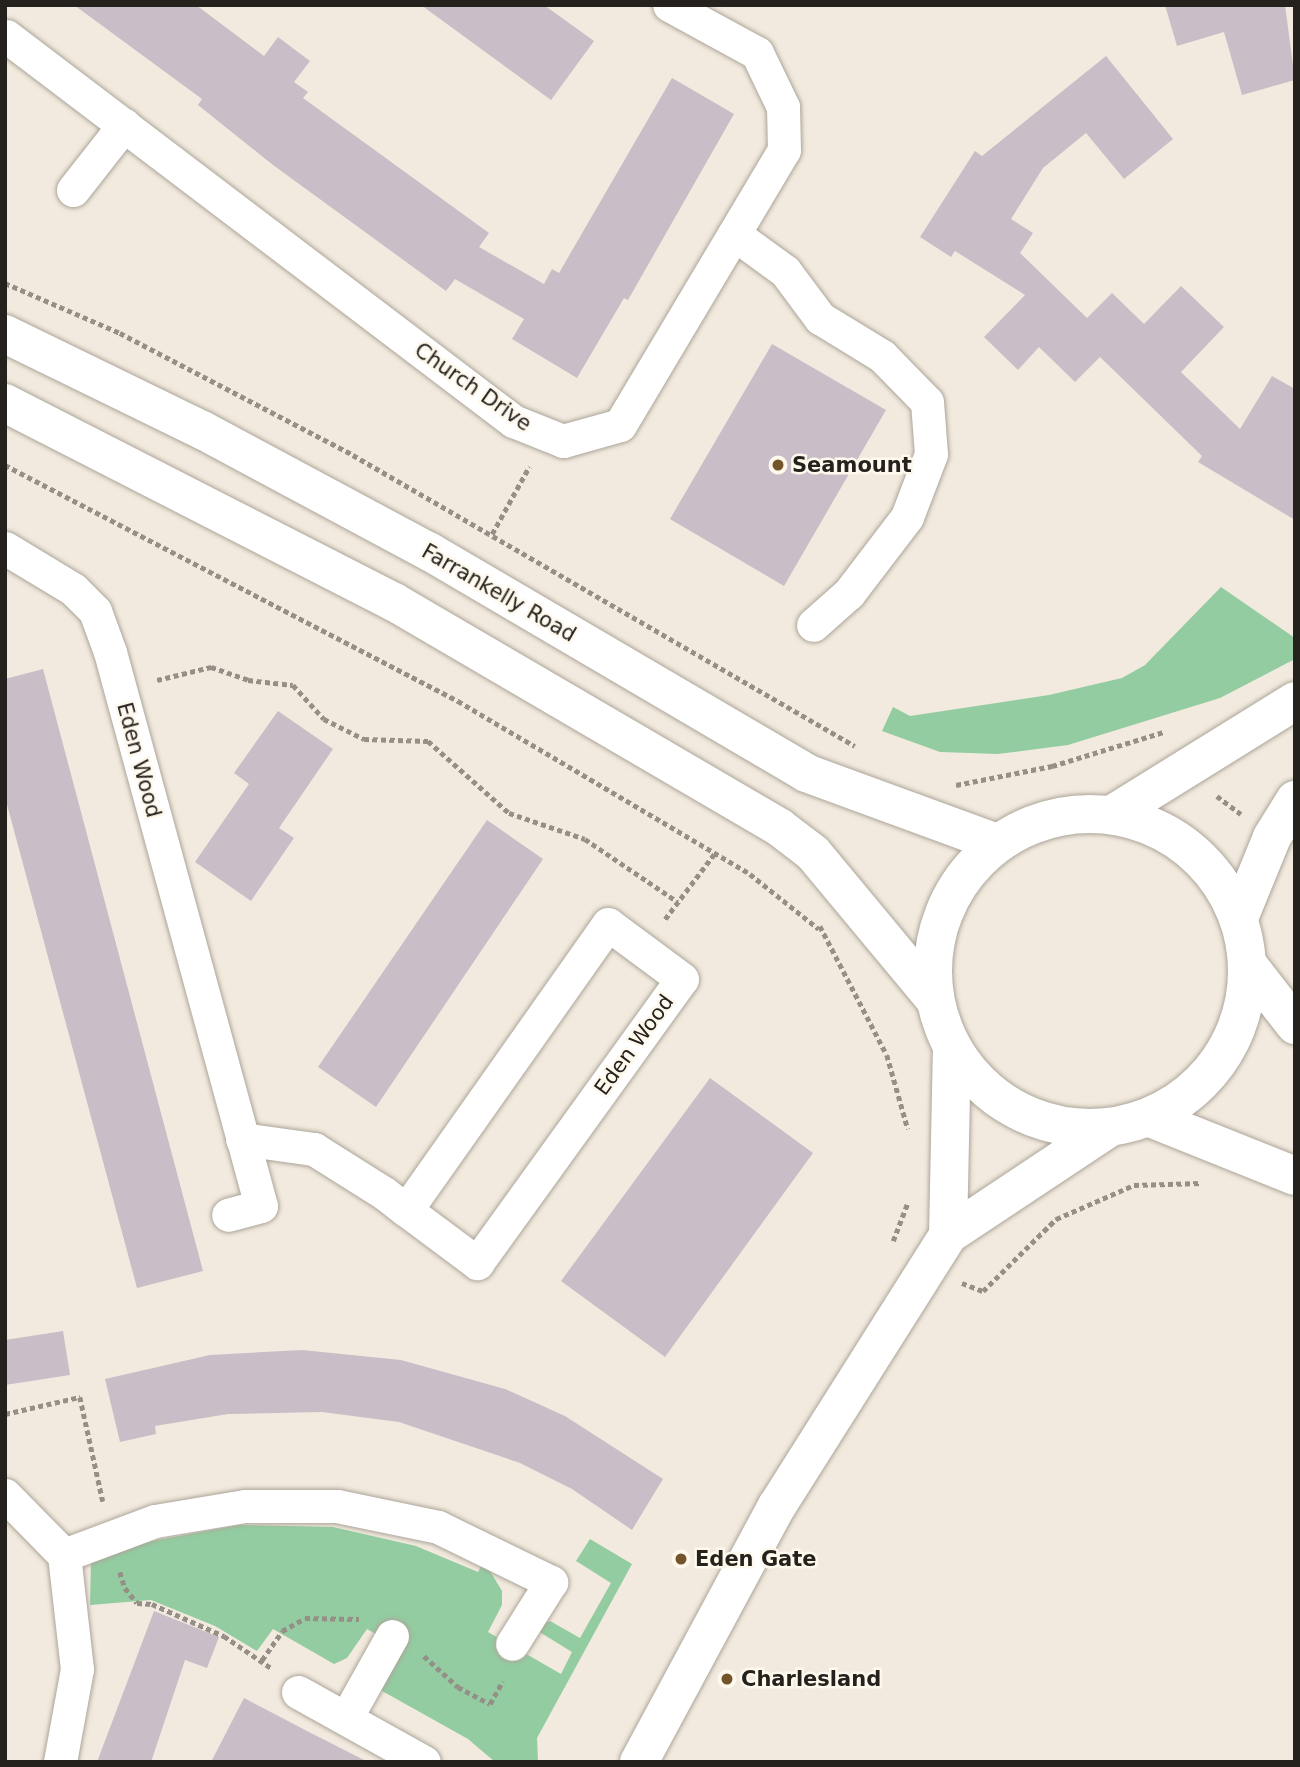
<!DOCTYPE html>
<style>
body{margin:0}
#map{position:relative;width:1300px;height:1767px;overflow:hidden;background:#f2eade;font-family:"DejaVu Sans",sans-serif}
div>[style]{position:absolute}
.green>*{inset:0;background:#93cca1}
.building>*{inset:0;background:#c9bec7}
.path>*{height:4.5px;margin-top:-2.25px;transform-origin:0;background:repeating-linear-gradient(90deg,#959087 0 5px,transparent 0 8.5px)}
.roads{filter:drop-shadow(0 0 2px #aca599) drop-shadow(0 0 2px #aca599)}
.street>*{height:33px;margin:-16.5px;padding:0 16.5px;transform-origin:16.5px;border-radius:16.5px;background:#fff}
.secondary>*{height:38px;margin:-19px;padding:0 19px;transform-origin:19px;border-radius:19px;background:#fff}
.secondary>.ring{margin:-19px;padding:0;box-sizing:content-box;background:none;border:38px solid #fff;border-radius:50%}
.dots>*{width:19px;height:19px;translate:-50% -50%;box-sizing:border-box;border:4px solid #fef8ed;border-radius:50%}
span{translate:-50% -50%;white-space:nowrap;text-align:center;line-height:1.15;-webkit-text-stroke:5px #fef8ed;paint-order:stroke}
.street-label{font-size:21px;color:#25221e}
.poi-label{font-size:21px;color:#25221e;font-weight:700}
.left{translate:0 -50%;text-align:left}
.frame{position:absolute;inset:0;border:7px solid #25221e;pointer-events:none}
</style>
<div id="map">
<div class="green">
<div style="clip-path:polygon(1221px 587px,1295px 638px,1295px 659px,1220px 698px,1068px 745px,998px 754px,940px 752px,882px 731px,893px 707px,910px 716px,1049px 695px,1122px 678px,1145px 665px)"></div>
<div style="clip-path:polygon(239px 1525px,333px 1527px,416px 1546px,478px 1572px,484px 1561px,502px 1591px,502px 1605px,488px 1632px,561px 1674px,572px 1652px,533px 1628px,550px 1621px,580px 1638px,611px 1583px,576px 1561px,590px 1539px,632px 1564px,537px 1738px,538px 1762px,495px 1762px,468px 1739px,375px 1687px,398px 1647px,367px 1629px,347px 1658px,334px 1664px,273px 1629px,257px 1651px,215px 1626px,151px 1600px,90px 1605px,91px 1560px,136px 1529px,152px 1541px)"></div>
</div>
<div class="building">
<div style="clip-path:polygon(74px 5px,196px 5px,264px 56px,278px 37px,310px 61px,294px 82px,308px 92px,303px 98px,489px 233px,479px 247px,544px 284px,552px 269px,559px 273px,672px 78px,734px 114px,628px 300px,624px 298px,577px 378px,512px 339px,524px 319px,455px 279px,446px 291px,273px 165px,198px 105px,202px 99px)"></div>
<div style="clip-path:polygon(421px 5px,544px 5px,594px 41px,551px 100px)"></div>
<div style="clip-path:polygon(1165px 5px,1285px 5px,1295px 80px,1242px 95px,1224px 32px,1177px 46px)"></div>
<div style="clip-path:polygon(1106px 56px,1173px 139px,1124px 179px,1086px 133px,1043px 168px,1011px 219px,1033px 233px,1020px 253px,1087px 318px,1112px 293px,1144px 324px,1181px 286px,1224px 327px,1181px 372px,1240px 429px,1272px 376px,1295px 389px,1295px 520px,1198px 462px,1202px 456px,1100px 357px,1075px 382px,1039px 347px,1018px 370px,984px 337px,1025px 295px,955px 251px,951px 257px,920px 237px,975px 151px,982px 156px)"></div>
<div style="clip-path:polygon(772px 344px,886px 410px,784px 586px,670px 519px)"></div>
<div style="clip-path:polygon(43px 669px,203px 1271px,137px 1288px,5px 797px,5px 679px)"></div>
<div style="clip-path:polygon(278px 711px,333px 749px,279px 828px,294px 838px,251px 901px,195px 862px,249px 784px,234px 773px)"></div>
<div style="clip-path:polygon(487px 820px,543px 859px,376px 1107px,318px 1067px)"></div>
<div style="clip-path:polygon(710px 1078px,813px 1153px,665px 1357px,561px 1281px)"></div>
<div style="clip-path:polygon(63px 1331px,70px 1375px,5px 1385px,5px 1340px)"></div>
<div style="clip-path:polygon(302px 1350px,401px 1360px,505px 1389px,565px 1416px,663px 1479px,632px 1530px,572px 1489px,520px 1463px,399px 1422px,322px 1412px,228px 1414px,155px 1426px,156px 1434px,120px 1442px,105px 1379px,210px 1355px)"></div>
<div style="clip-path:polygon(154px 1611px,219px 1637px,207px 1668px,185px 1660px,151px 1762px,97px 1762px)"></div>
<div style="clip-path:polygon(244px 1698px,307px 1731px,368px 1762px,211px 1762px)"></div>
</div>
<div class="path">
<div style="left:5px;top:283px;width:125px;rotate:23.5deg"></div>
<div style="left:120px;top:333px;width:263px;rotate:27.6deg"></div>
<div style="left:353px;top:455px;width:580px;rotate:30.1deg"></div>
<div style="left:5px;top:465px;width:511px;rotate:27.52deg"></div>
<div style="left:458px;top:701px;width:339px;rotate:30.6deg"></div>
<div style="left:750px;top:874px;width:88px;rotate:38.6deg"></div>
<div style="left:492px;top:534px;width:77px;rotate:-61.1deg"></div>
<div style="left:157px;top:680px;width:56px;rotate:-13.5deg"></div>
<div style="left:211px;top:667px;width:39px;rotate:19deg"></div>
<div style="left:248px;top:680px;width:45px;rotate:6.3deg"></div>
<div style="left:293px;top:685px;width:46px;rotate:47.6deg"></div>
<div style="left:324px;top:719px;width:45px;rotate:26.6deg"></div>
<div style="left:364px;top:739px;width:64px;rotate:1.8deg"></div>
<div style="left:428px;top:741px;width:108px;rotate:41.6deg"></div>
<div style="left:509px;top:813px;width:80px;rotate:18.9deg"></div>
<div style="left:585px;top:839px;width:112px;rotate:34.1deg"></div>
<div style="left:956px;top:785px;width:98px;rotate:-11.2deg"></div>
<div style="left:1052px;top:766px;width:117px;rotate:-16.9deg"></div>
<div style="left:1217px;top:796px;width:30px;rotate:37deg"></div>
<div style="left:665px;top:919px;width:83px;rotate:-52.9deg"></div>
<div style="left:820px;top:926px;width:145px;rotate:62.6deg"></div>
<div style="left:887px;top:1055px;width:77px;rotate:74.2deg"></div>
<div style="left:893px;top:1241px;width:40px;rotate:-69deg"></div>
<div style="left:962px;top:1283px;width:22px;rotate:21deg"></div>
<div style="left:983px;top:1291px;width:103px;rotate:-44.6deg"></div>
<div style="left:1056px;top:1219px;width:85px;rotate:-23.6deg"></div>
<div style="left:1134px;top:1185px;width:68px;rotate:-1.7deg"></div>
<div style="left:5px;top:1414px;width:77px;rotate:-12.8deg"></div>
<div style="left:80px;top:1397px;width:107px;rotate:77.6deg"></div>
<div style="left:120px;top:1572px;width:17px;rotate:73deg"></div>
<div style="left:125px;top:1588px;width:19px;rotate:51deg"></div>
<div style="left:137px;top:1603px;width:15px;rotate:4deg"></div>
<div style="left:152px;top:1604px;width:79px;rotate:24deg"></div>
<div style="left:224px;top:1636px;width:57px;rotate:34.2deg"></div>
<div style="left:424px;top:1656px;width:46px;rotate:42.4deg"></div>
<div style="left:458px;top:1687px;width:36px;rotate:28deg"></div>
<div style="left:490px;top:1704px;width:26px;rotate:-61deg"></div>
<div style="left:262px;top:1660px;width:35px;rotate:-55deg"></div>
<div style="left:282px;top:1631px;width:26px;rotate:-29deg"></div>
<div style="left:305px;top:1618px;width:54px;rotate:1.1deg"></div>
</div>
<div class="roads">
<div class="street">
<div style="left:6px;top:36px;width:637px;rotate:37.21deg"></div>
<div style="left:513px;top:421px;width:54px;rotate:21.8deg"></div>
<div style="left:563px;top:441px;width:59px;rotate:-15.7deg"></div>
<div style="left:620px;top:425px;width:320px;rotate:-59.2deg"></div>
<div style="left:784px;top:150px;width:43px;rotate:-91.3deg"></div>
<div style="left:783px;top:107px;width:60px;rotate:-115.7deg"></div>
<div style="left:757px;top:53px;width:100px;rotate:-151.4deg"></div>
<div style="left:73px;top:190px;width:83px;rotate:-51.9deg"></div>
<div style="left:734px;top:234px;width:63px;rotate:36deg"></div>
<div style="left:785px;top:271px;width:59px;rotate:53.3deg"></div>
<div style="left:820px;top:318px;width:73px;rotate:31.5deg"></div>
<div style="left:882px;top:356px;width:64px;rotate:45.6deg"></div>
<div style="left:927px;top:402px;width:52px;rotate:85.6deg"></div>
<div style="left:931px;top:454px;width:67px;rotate:110.9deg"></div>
<div style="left:907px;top:517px;width:96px;rotate:127.3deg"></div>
<div style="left:849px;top:593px;width:48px;rotate:138.4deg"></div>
<div style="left:5px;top:548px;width:79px;rotate:31.1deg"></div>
<div style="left:73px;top:589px;width:31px;rotate:45deg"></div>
<div style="left:95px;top:611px;width:44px;rotate:69.9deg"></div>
<div style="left:110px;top:652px;width:574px;rotate:74.75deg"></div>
<div style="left:261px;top:1206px;width:34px;rotate:165deg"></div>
<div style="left:242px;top:1139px;width:73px;rotate:7.9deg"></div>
<div style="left:314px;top:1149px;width:83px;rotate:32.2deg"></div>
<div style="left:384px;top:1193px;width:28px;rotate:38deg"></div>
<div style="left:406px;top:1210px;width:89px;rotate:36.7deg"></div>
<div style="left:477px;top:1263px;width:350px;rotate:-54.2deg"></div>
<div style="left:682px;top:979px;width:92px;rotate:-143.4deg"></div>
<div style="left:608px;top:924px;width:350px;rotate:125.2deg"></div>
<div style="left:5px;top:1495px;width:84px;rotate:45.5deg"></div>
<div style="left:64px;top:1555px;width:115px;rotate:83.5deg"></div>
<div style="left:77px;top:1669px;width:95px;rotate:100.4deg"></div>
<div style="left:64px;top:1555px;width:97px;rotate:-20.5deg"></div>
<div style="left:155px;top:1521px;width:91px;rotate:-9.5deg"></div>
<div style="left:245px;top:1506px;width:92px"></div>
<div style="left:337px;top:1506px;width:103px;rotate:11.7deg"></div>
<div style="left:438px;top:1527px;width:126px;rotate:26deg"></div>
<div style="left:551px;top:1582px;width:73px;rotate:122.2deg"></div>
<div style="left:298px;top:1692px;width:144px;rotate:29.1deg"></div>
<div style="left:346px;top:1718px;width:94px;rotate:-60.7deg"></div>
</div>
<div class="secondary">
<div style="left:5px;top:334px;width:221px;rotate:26deg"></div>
<div style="left:204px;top:431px;width:256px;rotate:28.2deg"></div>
<div style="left:430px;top:552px;width:436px;rotate:30.4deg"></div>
<div style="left:806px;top:773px;width:203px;rotate:20.1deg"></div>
<div style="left:5px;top:403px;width:437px;rotate:27.1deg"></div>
<div style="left:394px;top:602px;width:446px;rotate:30.3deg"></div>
<div style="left:779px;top:827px;width:43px;rotate:37.4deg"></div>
<div style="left:813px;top:853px;width:191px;rotate:50.3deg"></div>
<div class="ring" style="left:933px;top:814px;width:276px;height:276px"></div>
<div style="left:1113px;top:814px;width:214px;rotate:-31.8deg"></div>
<div style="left:1239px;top:918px;width:87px;rotate:-67.8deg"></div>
<div style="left:1272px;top:837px;width:44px;rotate:-58.1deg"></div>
<div style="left:1249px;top:966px;width:75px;rotate:52.1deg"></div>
<div style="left:1150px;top:1118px;width:156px;rotate:21.8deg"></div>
<div style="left:948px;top:1235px;width:188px;rotate:-88.8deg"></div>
<div style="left:639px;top:1762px;width:291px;rotate:-61.7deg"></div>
<div style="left:777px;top:1506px;width:320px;rotate:-57.7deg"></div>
<div style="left:948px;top:1235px;width:193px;rotate:-33.6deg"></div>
</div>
</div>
<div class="dots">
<div style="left:778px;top:465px;background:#74552a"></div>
<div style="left:681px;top:1559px;background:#74552a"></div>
<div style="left:727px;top:1679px;background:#74552a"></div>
</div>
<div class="street-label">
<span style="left:473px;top:387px;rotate:35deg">Church Drive</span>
<span style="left:499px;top:593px;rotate:30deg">Farrankelly Road</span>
<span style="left:139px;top:760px;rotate:75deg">Eden Wood</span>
<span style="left:634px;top:1045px;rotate:-54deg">Eden Wood</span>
</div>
<div class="poi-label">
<span class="left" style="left:792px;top:465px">Seamount</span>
<span class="left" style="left:695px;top:1559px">Eden Gate</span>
<span class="left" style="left:741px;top:1679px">Charlesland</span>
</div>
<div class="frame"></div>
</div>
